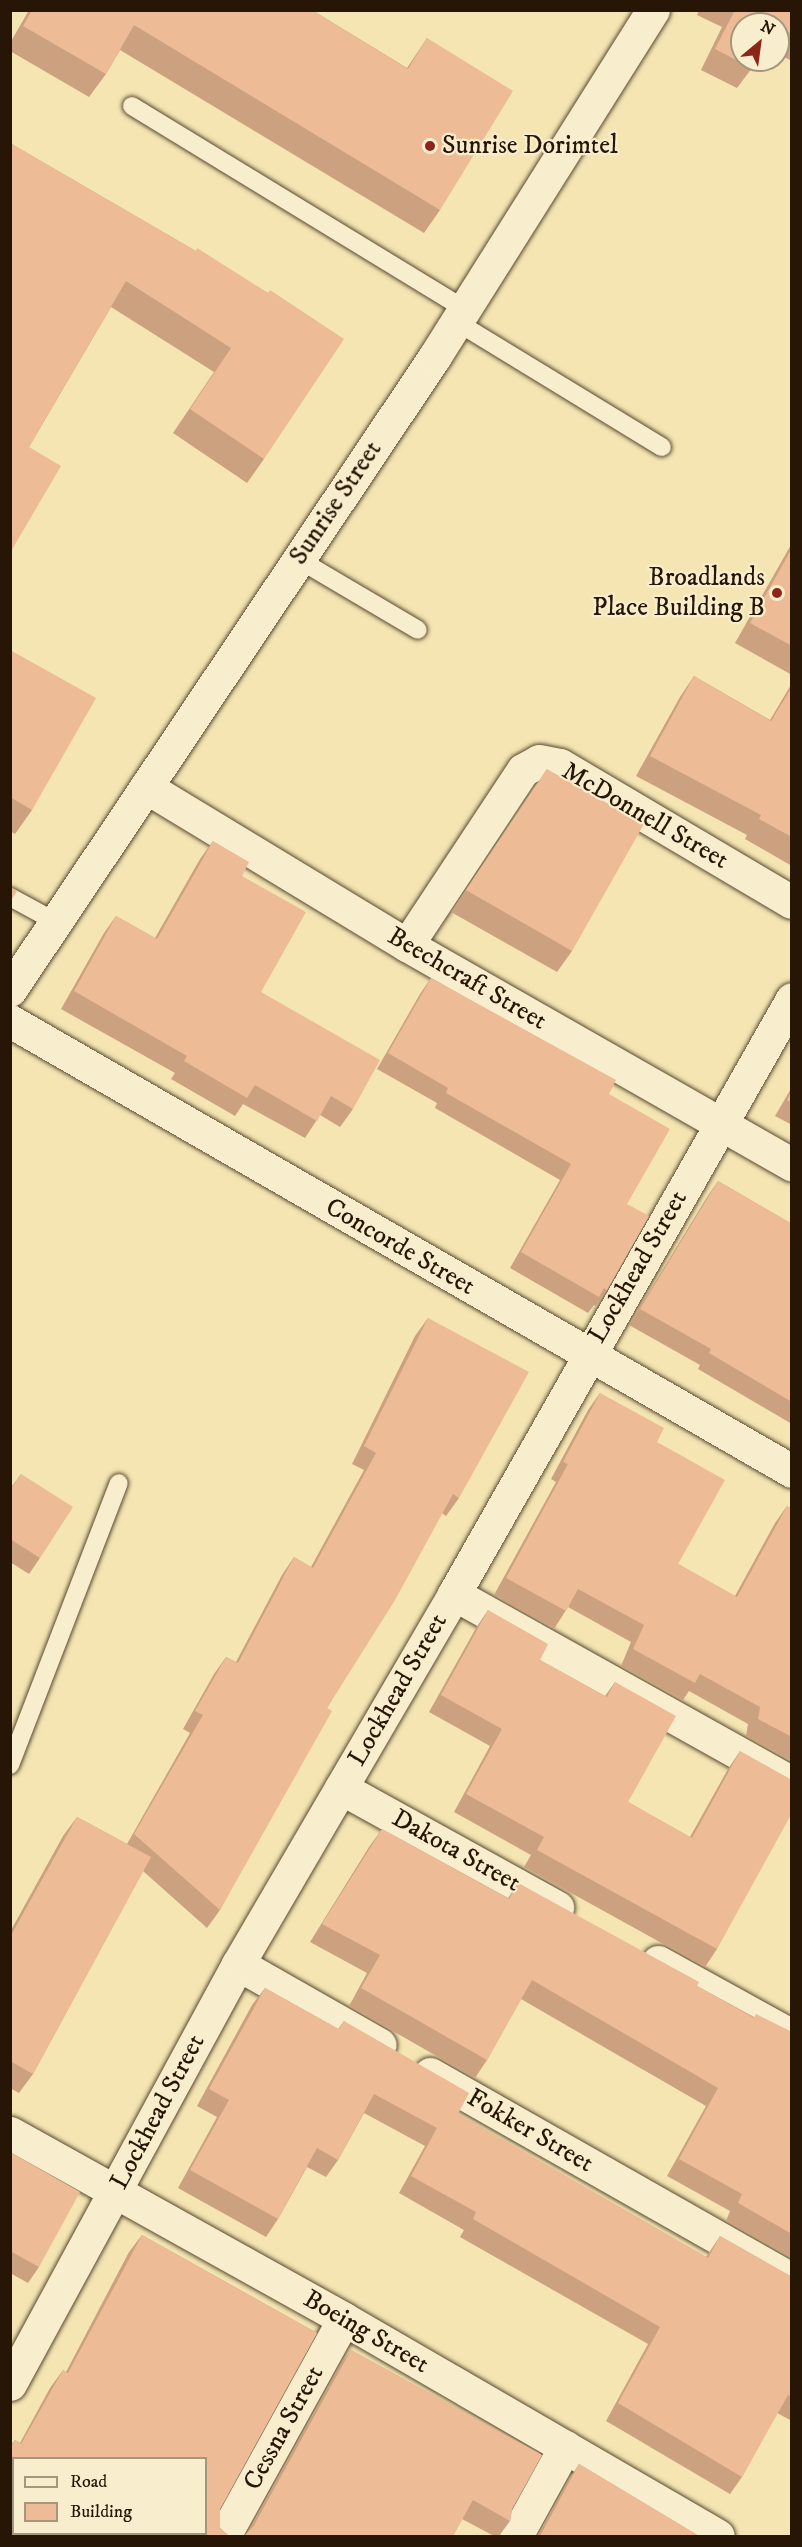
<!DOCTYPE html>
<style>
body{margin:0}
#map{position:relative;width:802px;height:2547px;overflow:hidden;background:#f4e5b3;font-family:"IM FELL DW Pica",serif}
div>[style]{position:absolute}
.roads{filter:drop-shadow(0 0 2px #5a4930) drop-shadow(0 0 2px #5a4930)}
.service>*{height:18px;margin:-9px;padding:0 9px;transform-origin:9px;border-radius:9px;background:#f8eece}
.minor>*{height:33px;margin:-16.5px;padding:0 16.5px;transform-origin:16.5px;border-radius:16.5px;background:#f8eece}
.wall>*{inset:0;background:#cca180}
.building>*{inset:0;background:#edbb95}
.dots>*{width:16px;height:16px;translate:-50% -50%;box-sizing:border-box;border:3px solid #f8eece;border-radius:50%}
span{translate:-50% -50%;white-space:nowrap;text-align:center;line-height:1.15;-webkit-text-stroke:4.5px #f8eece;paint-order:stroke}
.poi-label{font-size:26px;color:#271505}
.left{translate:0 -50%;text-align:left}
.right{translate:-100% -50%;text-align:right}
.street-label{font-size:26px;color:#271505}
.frame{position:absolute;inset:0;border:12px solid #271505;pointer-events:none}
.legend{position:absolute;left:12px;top:2457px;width:195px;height:78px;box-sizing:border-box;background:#f8eece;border:2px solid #a4977e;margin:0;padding:8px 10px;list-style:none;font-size:18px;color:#271505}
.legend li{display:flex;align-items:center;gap:12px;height:30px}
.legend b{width:30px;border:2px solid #a4977e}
.north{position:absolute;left:730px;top:12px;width:60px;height:60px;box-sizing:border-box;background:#f8eece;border:2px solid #a4977e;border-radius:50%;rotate:29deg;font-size:16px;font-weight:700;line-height:24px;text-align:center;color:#271505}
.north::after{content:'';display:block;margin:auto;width:21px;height:27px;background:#8f2418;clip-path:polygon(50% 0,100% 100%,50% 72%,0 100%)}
</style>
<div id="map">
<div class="roads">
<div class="service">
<div style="left:132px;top:106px;width:390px;rotate:31.4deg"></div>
<div style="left:457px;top:322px;width:240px;rotate:31.4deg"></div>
<div style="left:298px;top:559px;width:139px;rotate:30.6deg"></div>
<div style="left:10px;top:897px;width:52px;rotate:28.5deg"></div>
<div style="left:10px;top:1765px;width:302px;rotate:-68.9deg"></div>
</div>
<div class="minor">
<div style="left:146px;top:787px;width:305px;rotate:31.2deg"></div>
<div style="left:407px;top:945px;width:443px;rotate:29.7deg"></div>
<div style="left:407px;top:945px;width:210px;rotate:-56.5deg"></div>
<div style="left:523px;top:770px;width:18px;rotate:-29deg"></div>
<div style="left:539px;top:761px;width:21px;rotate:11deg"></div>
<div style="left:560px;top:765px;width:269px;rotate:30.6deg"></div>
<div style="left:10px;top:990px;width:763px;rotate:-56.16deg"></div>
<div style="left:435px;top:356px;width:409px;rotate:-57.8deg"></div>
<div style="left:10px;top:1021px;width:902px;rotate:29.92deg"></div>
<div style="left:454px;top:1594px;width:387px;rotate:29.2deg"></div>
<div style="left:341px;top:1788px;width:247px;rotate:28.9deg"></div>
<div style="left:658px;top:1962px;width:153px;rotate:28.9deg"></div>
<div style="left:238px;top:1964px;width:163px;rotate:29.7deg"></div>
<div style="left:430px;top:2074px;width:417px;rotate:29.6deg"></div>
<div style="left:10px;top:2133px;width:382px;rotate:29.1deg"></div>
<div style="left:344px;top:2319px;width:432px;rotate:30.1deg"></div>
<div style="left:10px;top:2384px;width:478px;rotate:-61.5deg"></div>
<div style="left:238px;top:1964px;width:428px;rotate:-59.7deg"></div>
<div style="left:454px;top:1594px;width:684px;rotate:-60.4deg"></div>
<div style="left:224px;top:2536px;width:248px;rotate:-61.1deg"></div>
<div style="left:516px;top:2536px;width:102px;rotate:-61.2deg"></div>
</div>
</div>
<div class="wall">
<div style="clip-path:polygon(29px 10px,312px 10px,407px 68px,427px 38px,440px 210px,424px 233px,120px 50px,106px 74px,89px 97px,10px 51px,10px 43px)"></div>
<div style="clip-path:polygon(699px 10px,792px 10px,792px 61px,778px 54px,778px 24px,742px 24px,752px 68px,737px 88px,701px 70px,722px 27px,697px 15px)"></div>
<div style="clip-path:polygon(10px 143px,268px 293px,264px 459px,247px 483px,173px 433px,214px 372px,111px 307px,29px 447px)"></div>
<div style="clip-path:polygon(792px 543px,792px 675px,735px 643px)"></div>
<div style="clip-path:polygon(10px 650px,32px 810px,15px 834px,10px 831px)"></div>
<div style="clip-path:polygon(694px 676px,770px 720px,792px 683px,792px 866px,745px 839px,747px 835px,636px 776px,680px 697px)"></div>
<div style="clip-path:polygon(547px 769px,572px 951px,557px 972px,451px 912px)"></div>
<div style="clip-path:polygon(213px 841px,242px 876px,261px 992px,353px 1109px,340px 1127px,320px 1115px,305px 1138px,243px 1104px,235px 1116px,171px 1079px,175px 1073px,61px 1009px,104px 933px,116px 916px,155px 938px,200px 859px)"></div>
<div style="clip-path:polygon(431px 978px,609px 1094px,627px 1204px,607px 1290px,596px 1306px,594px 1305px,588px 1313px,510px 1268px,560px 1180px,435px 1108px,437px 1103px,377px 1069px,420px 994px)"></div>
<div style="clip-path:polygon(792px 1087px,792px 1125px,775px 1116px)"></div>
<div style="clip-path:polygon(718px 1181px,792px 1224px,792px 1424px,698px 1369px,700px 1365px,629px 1325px,707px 1197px)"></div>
<div style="clip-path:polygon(428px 1318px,459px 1498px,446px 1516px,442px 1513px,327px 1708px,220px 1910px,207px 1928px,143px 1871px,33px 2074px,19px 2093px,10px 2088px,10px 1932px,63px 1836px,77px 1817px,127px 1844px,190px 1733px,183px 1729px,214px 1674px,226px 1657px,236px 1662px,282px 1575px,294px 1557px,311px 1567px,364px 1470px,352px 1464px,415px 1336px)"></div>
<div style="clip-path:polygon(600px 1393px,657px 1442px,678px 1564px,735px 1596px,775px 1523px,787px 1506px,792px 1509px,792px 1761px,746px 1736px,748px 1724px,689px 1691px,683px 1700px,621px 1666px,631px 1642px,568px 1607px,554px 1629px,494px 1595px,556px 1482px,551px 1479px,588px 1410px)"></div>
<div style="clip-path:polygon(21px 1474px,40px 1558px,29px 1574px,10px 1562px,10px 1489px)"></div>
<div style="clip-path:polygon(488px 1610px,540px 1660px,605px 1696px,615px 1682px,628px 1802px,690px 1837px,728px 1769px,740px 1751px,717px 1949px,705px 1967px,524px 1867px,531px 1855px,454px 1812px,490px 1746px,429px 1712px,476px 1628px)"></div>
<div style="clip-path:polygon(382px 1829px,508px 1898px,518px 1883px,697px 1986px,754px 2017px,792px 2032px,792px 2258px,726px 2221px,730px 2211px,667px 2176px,706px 2106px,521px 1999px,487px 2060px,475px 2078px,349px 2006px,367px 1973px,310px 1942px,369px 1847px)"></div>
<div style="clip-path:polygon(265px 1988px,338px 2029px,344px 2021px,458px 2114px,706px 2257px,720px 2236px,792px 2277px,792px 2421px,777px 2413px,742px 2477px,730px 2494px,606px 2421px,648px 2344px,460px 2237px,464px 2230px,399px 2193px,425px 2146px,364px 2113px,338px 2160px,326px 2177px,307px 2167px,278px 2219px,266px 2237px,178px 2188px,217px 2117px,197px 2106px,252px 2005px)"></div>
<div style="clip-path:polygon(10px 2152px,39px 2267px,28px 2283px,10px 2273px)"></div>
<div style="clip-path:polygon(evenodd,142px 2235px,317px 2333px,220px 2509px,220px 2528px,228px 2535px,245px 2535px,247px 2533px,339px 2367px,351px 2350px,542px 2455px,512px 2509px,510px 2521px,499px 2536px,494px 2536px,462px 2519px,453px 2536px,10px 2536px,10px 2446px,15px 2440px,20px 2443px,50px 2388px,63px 2370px,66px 2372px,129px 2252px,142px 2235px,14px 2458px,206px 2458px,206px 2534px,14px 2534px,14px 2458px)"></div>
<div style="clip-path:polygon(579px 2464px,699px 2536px,537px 2536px,568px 2481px)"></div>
</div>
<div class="building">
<div style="clip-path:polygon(32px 10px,312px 10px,408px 69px,427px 38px,513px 91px,440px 210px,134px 25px,106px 74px,23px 26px)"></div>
<div style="clip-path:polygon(735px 10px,792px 10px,792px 34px,778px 27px,778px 24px,742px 24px,742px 60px,756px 60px,752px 68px,715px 49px)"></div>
<div style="clip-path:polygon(10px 143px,196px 251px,197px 248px,268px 293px,270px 290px,344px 339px,264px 459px,190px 409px,231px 348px,126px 281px,29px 447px,61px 466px,10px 553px)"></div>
<div style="clip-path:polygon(792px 548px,792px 646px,750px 623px)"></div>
<div style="clip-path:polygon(10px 650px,96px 698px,32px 810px,10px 797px)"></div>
<div style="clip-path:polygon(694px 676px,771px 721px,792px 687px,792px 837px,759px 819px,761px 815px,650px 756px)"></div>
<div style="clip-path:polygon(547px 769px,644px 824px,572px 951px,466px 890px)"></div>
<div style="clip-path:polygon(213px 841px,249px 862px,242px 876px,306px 912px,261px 992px,380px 1060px,353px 1109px,331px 1096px,317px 1121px,255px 1085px,247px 1098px,184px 1061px,187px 1056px,74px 991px,116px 916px,157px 939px)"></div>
<div style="clip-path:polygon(10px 887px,17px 891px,10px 902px)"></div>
<div style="clip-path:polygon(431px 978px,616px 1080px,609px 1094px,670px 1129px,627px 1204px,649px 1216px,607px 1290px,604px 1288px,599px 1297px,521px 1252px,571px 1164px,446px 1093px,448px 1088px,388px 1053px)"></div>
<div style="clip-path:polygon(792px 1091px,792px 1103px,787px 1100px)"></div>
<div style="clip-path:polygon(718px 1181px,792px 1224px,792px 1402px,709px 1353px,711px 1349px,640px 1309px)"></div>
<div style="clip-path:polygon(428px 1318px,529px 1372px,459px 1498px,453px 1494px,395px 1600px,327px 1708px,332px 1711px,220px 1910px,134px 1834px,203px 1715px,195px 1711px,226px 1657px,238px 1663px,294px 1557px,313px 1568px,376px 1453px,364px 1446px)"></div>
<div style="clip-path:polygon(600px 1393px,664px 1428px,657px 1442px,725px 1480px,678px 1564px,737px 1597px,787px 1506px,792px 1509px,792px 1737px,758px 1719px,760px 1707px,700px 1674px,695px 1683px,633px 1649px,644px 1625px,578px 1589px,566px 1611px,506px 1578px,568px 1464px,563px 1462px)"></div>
<div style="clip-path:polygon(21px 1474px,73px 1507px,40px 1558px,10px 1539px,10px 1490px)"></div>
<div style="clip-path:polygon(488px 1610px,548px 1644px,540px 1660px,607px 1697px,615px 1682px,676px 1716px,628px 1802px,692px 1838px,740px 1751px,792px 1780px,792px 1813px,717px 1949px,537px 1850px,544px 1837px,466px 1794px,502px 1729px,441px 1695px)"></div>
<div style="clip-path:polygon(77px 1817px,151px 1857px,33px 2074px,10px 2061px,10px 1937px)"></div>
<div style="clip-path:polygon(382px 1829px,509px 1899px,518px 1883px,699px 1982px,697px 1986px,754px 2018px,756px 2014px,792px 2032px,792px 2234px,738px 2203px,742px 2194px,679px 2159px,718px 2088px,532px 1980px,487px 2060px,361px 1988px,380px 1955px,322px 1924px)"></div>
<div style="clip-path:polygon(265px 1988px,339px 2029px,344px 2021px,469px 2093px,458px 2114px,708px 2258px,720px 2236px,792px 2277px,792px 2397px,788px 2395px,742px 2477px,618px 2403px,660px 2327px,473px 2219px,476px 2212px,411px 2176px,437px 2128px,374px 2094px,338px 2160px,317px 2148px,278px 2219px,190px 2170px,229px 2100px,209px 2089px)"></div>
<div style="clip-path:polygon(10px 2152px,80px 2192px,39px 2267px,10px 2251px)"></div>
<div style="clip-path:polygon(142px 2235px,317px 2333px,220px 2509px,220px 2528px,228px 2535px,245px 2535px,253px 2527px,351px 2350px,542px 2455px,512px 2509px,510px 2521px,473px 2500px,453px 2536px,188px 2536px,183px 2534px,206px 2534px,206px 2458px,14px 2458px,14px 2534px,163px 2534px,161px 2536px,10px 2536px,10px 2448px,15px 2440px,21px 2444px,63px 2370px,68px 2373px)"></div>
<div style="clip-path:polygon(579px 2464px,699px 2536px,540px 2536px)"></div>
</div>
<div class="dots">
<div style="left:430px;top:146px;background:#8f2418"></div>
<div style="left:777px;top:593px;background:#8f2418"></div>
</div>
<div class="poi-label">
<span class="left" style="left:442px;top:146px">Sunrise Dorimtel</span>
<span class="right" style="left:765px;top:593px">Broadlands<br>Place Building B</span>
</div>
<div class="street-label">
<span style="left:336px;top:503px;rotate:-56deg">Sunrise Street</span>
<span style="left:645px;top:816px;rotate:30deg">McDonnell Street</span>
<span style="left:467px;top:979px;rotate:30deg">Beechcraft Street</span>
<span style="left:400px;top:1247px;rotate:30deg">Concorde Street</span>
<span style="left:638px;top:1267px;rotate:-60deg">Lockhead Street</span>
<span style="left:398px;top:1690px;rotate:-60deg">Lockhead Street</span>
<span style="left:456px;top:1851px;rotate:29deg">Dakota Street</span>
<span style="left:158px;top:2112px;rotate:-62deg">Lockhead Street</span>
<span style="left:530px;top:2131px;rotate:30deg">Fokker Street</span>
<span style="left:366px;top:2332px;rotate:30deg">Boeing Street</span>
<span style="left:284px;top:2428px;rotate:-61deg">Cessna Street</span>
</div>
<div class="frame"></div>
<ul class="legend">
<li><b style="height:8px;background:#f8eece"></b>Road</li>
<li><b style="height:16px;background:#edbb95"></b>Building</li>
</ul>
<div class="north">N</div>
</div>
